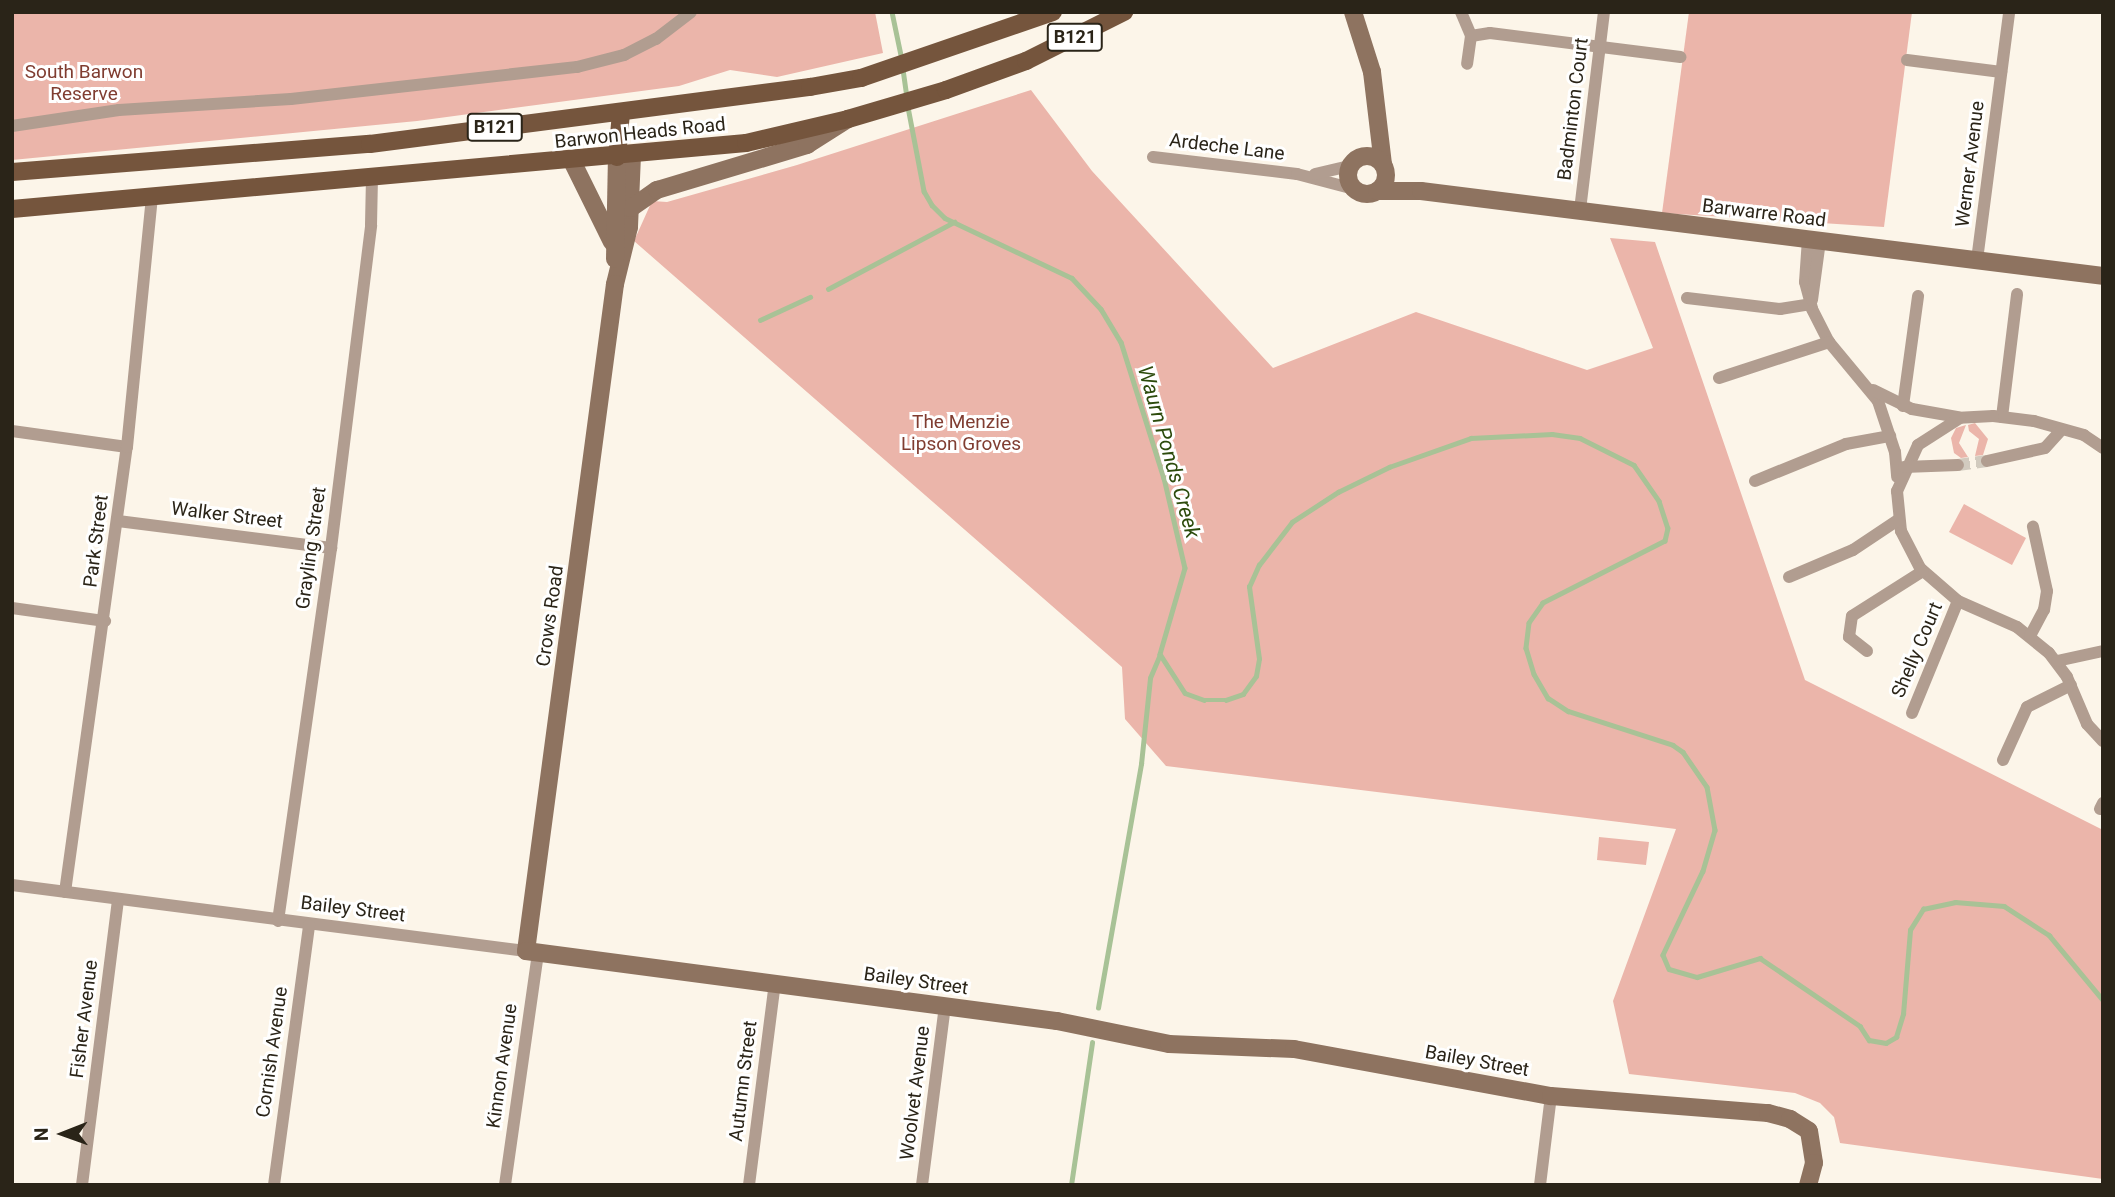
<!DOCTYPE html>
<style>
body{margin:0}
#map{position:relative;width:2115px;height:1197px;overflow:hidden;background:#fcf5e9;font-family:Roboto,sans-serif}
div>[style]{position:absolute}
.green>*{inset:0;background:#ebb5aa}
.stream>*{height:4.5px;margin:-2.25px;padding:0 2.25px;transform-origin:2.25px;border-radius:2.25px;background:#a8c296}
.street-tunnel>*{height:12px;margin-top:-6px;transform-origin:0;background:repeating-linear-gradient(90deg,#d2cbbf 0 12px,transparent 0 18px)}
.street>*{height:12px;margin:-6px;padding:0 6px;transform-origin:6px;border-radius:6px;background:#b19d90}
.secondary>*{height:18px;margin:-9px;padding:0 9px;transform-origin:9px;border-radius:9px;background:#8e7360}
.secondary>.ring{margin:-9px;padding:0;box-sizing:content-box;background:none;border:18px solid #8e7360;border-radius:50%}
.primary>*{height:18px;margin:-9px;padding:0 9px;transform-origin:9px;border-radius:9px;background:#75553d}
span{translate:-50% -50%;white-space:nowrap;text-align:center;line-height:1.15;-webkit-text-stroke:6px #fff;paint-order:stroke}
.shield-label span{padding:2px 5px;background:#fff;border:2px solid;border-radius:5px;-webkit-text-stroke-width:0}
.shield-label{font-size:18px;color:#2a2418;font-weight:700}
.park-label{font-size:19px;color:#803d31}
.street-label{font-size:19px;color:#2a2418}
.water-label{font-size:21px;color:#2c4b0c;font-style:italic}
.frame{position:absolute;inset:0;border:14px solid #2a2418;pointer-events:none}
.north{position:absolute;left:28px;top:1099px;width:70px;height:70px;-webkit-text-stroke:5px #fff;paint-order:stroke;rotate:269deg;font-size:19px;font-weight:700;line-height:28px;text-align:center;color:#2a2418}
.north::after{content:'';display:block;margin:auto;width:24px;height:32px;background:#2a2418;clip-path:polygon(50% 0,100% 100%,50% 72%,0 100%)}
</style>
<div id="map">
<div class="green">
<div style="clip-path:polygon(12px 12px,875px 12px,883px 53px,777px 77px,730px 70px,679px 86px,417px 121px,12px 160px)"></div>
<div style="clip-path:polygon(1689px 12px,1912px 12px,1884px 227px,1662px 213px)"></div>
<div style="clip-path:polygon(1031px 90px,1092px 171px,1273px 368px,1416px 312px,1587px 370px,1653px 348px,1610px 238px,1655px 242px,1805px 680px,2103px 830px,2103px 1179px,1840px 1143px,1834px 1117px,1820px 1103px,1795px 1093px,1629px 1074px,1613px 1001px,1676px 829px,1166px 766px,1125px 719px,1122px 667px,634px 241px,652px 201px,667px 202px,797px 165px)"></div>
<div style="clip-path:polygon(1975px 423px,1988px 439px,1983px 455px,1975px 456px,1979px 439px,1969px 431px,1968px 425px)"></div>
<div style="clip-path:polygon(1966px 425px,1959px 443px,1968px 457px,1961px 458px,1954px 453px,1951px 438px,1956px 428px)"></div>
<div style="clip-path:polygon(1964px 504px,2026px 538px,2012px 565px,1949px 532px)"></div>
<div style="clip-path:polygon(1599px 837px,1649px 842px,1646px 865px,1597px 860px)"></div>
</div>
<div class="stream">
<div style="left:892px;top:12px;width:49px;rotate:78.2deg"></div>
<div style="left:903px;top:69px;width:30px;rotate:82deg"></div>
<div style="left:908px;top:107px;width:86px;rotate:79.2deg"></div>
<div style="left:924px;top:191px;width:16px;rotate:60deg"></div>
<div style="left:932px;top:205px;width:18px;rotate:45deg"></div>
<div style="left:945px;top:218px;width:140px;rotate:25.3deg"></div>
<div style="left:1072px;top:278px;width:42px;rotate:46.9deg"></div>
<div style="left:1101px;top:309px;width:39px;rotate:59deg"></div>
<div style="left:1121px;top:342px;width:143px;rotate:72.5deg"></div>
<div style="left:1164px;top:478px;width:92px;rotate:76.9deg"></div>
<div style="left:1185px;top:568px;width:90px;rotate:106.2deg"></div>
<div style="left:1160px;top:654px;width:46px;rotate:57.3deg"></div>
<div style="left:1185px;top:693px;width:20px;rotate:20deg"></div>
<div style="left:1204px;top:700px;width:22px"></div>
<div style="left:1226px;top:700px;width:18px;rotate:-19deg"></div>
<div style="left:1243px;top:694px;width:22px;rotate:-54deg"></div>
<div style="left:1256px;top:676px;width:17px;rotate:-80deg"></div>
<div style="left:1259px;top:659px;width:73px;rotate:-97.9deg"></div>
<div style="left:1249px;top:587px;width:24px;rotate:-66deg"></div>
<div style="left:1259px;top:565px;width:54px;rotate:-52.5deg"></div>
<div style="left:1292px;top:522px;width:55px;rotate:-33.1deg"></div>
<div style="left:1338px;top:492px;width:57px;rotate:-26.1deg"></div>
<div style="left:1389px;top:467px;width:87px;rotate:-19.5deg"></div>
<div style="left:1471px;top:438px;width:81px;rotate:-2.8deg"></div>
<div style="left:1552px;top:434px;width:28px;rotate:8deg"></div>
<div style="left:1580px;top:438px;width:60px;rotate:26.6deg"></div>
<div style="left:1634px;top:465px;width:44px;rotate:55.2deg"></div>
<div style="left:1659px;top:501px;width:28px;rotate:72deg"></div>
<div style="left:1668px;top:528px;width:13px;rotate:103deg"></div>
<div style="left:1665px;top:541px;width:137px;rotate:153.1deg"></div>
<div style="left:1543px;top:603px;width:24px;rotate:125deg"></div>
<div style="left:1529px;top:623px;width:25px;rotate:97deg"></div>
<div style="left:1526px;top:648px;width:27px;rotate:73deg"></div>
<div style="left:1534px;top:674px;width:28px;rotate:60deg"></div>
<div style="left:1548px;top:698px;width:24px;rotate:33deg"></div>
<div style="left:1568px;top:711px;width:110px;rotate:17.9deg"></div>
<div style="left:1673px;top:745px;width:12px;rotate:35deg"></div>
<div style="left:1683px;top:752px;width:42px;rotate:55.6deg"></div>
<div style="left:1707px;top:787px;width:44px;rotate:79.5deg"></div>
<div style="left:1715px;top:830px;width:43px;rotate:106.3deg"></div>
<div style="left:1703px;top:871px;width:93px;rotate:115.5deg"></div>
<div style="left:1663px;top:955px;width:15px;rotate:67deg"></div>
<div style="left:1669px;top:969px;width:29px;rotate:16deg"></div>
<div style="left:1697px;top:977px;width:66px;rotate:-16.8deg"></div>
<div style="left:1760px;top:958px;width:121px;rotate:34.2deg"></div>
<div style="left:1860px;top:1026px;width:17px;rotate:57deg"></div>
<div style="left:1869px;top:1040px;width:17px;rotate:10deg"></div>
<div style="left:1886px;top:1043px;width:12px;rotate:-31deg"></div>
<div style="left:1896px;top:1037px;width:24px;rotate:-73deg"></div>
<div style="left:1903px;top:1014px;width:84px;rotate:-85.2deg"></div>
<div style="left:1910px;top:930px;width:25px;rotate:-58deg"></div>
<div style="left:1923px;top:909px;width:33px;rotate:-12deg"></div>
<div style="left:1955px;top:902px;width:49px;rotate:4.7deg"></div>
<div style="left:2004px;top:906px;width:54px;rotate:32.8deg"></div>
<div style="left:2049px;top:935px;width:85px;rotate:50.3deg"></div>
<div style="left:828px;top:289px;width:143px;rotate:-28deg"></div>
<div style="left:760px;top:320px;width:55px;rotate:-24.7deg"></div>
<div style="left:1098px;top:1008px;width:248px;rotate:-80deg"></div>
<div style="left:1141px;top:764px;width:86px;rotate:-84deg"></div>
<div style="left:1150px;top:678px;width:25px;rotate:-67deg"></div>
<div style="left:1071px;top:1185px;width:144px;rotate:-81.6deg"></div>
</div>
<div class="street-tunnel">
<div style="left:1958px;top:465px;width:29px;rotate:-8deg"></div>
</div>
<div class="street">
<div style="left:1461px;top:12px;width:26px;rotate:67deg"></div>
<div style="left:1471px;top:36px;width:28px;rotate:98deg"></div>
<div style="left:1471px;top:36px;width:19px;rotate:-9deg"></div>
<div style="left:1490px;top:33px;width:192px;rotate:7.2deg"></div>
<div style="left:1907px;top:60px;width:95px;rotate:7.3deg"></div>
<div style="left:12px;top:126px;width:108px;rotate:-8.5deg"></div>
<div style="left:119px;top:110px;width:172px;rotate:-3.7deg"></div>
<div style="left:291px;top:99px;width:288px;rotate:-6.4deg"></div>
<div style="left:577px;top:67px;width:49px;rotate:-14.3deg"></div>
<div style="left:624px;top:55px;width:36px;rotate:-27deg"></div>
<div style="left:656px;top:39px;width:44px;rotate:-37.6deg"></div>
<div style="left:1153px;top:157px;width:145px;rotate:6.7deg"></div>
<div style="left:1297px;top:174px;width:59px;rotate:14.7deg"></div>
<div style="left:1315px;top:174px;width:36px;rotate:-13deg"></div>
<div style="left:1580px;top:210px;width:199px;rotate:-83.1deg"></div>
<div style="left:1808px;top:239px;width:43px;rotate:94deg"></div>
<div style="left:1805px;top:282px;width:28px;rotate:75deg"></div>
<div style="left:1812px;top:309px;width:37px;rotate:63deg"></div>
<div style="left:1829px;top:342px;width:77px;rotate:50.3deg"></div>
<div style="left:1878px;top:401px;width:54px;rotate:71.6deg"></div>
<div style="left:1895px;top:452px;width:25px;rotate:85deg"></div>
<div style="left:1977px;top:260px;width:250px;rotate:-82.6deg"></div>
<div style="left:1687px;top:298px;width:94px;rotate:6.7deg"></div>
<div style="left:1780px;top:309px;width:31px;rotate:-9deg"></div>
<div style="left:1812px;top:300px;width:60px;rotate:-82.3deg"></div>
<div style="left:1719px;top:378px;width:116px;rotate:-18.1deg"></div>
<div style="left:1873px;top:390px;width:43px;rotate:26deg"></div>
<div style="left:1912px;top:409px;width:47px;rotate:9.9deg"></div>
<div style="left:1903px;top:406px;width:111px;rotate:-82.2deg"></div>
<div style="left:2002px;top:417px;width:124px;rotate:-83deg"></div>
<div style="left:12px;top:431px;width:116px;rotate:7.9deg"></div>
<div style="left:2103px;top:448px;width:23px;rotate:-146deg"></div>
<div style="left:2084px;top:435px;width:52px;rotate:-164.4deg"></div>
<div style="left:2034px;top:421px;width:41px;rotate:-173deg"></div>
<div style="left:1993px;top:416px;width:33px;rotate:177deg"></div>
<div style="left:1960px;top:418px;width:50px;rotate:147.3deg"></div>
<div style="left:1918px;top:445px;width:51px;rotate:114.5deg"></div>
<div style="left:1897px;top:491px;width:40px;rotate:84.3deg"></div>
<div style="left:1901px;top:531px;width:42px;rotate:62.8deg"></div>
<div style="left:1920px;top:568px;width:50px;rotate:41deg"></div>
<div style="left:1958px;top:601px;width:64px;rotate:23.8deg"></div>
<div style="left:2017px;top:627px;width:41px;rotate:39.1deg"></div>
<div style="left:2049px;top:653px;width:30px;rotate:53deg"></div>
<div style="left:2067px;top:677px;width:51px;rotate:66.9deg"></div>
<div style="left:2087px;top:724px;width:23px;rotate:47deg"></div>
<div style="left:1987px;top:461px;width:59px;rotate:-12.6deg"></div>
<div style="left:2045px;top:448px;width:25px;rotate:-48deg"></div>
<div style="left:1904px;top:467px;width:54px;rotate:-2.1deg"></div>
<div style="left:1755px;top:481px;width:98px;rotate:-22.1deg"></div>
<div style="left:1846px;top:444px;width:45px;rotate:-10.3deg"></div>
<div style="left:118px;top:521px;width:215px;rotate:7.2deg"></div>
<div style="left:1789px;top:577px;width:69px;rotate:-22.9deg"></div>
<div style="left:1853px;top:550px;width:54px;rotate:-33.7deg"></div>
<div style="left:12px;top:608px;width:94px;rotate:8deg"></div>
<div style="left:2030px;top:636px;width:30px;rotate:-62deg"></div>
<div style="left:2044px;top:610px;width:19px;rotate:-81deg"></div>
<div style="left:2047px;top:591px;width:66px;rotate:-102.3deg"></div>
<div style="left:1867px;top:651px;width:23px;rotate:-142deg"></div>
<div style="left:1849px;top:637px;width:21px;rotate:-82deg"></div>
<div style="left:1852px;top:616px;width:84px;rotate:-32.4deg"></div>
<div style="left:2057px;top:661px;width:47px;rotate:-12.3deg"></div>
<div style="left:1912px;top:713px;width:121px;rotate:-67.7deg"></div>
<div style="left:2003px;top:760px;width:58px;rotate:-65.6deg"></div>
<div style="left:2027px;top:707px;width:49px;rotate:-26.6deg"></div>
<div style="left:2100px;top:809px;width:7px;rotate:-63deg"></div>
<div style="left:12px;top:885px;width:518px;rotate:7.32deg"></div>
<div style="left:65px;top:892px;width:449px;rotate:-82.1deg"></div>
<div style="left:127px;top:447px;width:253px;rotate:-84.3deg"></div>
<div style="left:278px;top:921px;width:377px;rotate:-81.9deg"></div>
<div style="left:331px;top:548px;width:325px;rotate:-82.9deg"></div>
<div style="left:371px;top:225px;width:46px;rotate:-88.8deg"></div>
<div style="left:82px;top:1185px;width:288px;rotate:-82.8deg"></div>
<div style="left:274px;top:1185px;width:262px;rotate:-82.3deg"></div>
<div style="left:505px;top:1185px;width:235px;rotate:-81.9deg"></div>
<div style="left:749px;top:1185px;width:205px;rotate:-82.7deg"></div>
<div style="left:922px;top:1185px;width:180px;rotate:-82.7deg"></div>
<div style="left:1540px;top:1185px;width:90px;rotate:-83deg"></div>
</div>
<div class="secondary">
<div style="left:1353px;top:12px;width:63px;rotate:72.4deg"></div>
<div style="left:1372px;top:72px;width:93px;rotate:83.2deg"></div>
<div style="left:632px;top:155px;width:72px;rotate:92.4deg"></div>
<div style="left:629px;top:227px;width:59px;rotate:103.8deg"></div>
<div style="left:615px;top:284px;width:673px;rotate:97.6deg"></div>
<div style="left:526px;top:951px;width:536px;rotate:7.51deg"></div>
<div style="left:1057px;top:1021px;width:114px;rotate:11.6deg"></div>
<div style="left:1169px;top:1044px;width:125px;rotate:2.3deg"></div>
<div style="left:1294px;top:1049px;width:261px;rotate:10.4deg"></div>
<div style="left:1551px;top:1096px;width:218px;rotate:4.5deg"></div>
<div style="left:1768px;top:1113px;width:23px;rotate:15deg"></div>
<div style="left:1790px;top:1119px;width:22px;rotate:32deg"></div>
<div style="left:1809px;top:1131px;width:32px;rotate:81deg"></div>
<div style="left:1814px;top:1163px;width:23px;rotate:105deg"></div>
<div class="ring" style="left:1348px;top:156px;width:20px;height:20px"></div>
<div style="left:572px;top:161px;width:90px;rotate:63.7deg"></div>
<div style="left:1377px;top:191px;width:44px"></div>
<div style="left:1421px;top:191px;width:687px;rotate:7.1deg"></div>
<div style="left:631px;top:208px;width:32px;rotate:-35deg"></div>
<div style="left:657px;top:190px;width:157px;rotate:-16.7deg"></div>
<div style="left:807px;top:145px;width:49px;rotate:-32.4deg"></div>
<div style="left:615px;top:259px;width:102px;rotate:-88.9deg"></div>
</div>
<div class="primary">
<div style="left:617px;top:157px;width:44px;rotate:-84.8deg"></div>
<div style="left:12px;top:172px;width:359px;rotate:-4.5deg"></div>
<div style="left:370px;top:144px;width:444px;rotate:-7.4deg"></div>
<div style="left:810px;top:87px;width:52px;rotate:-10deg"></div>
<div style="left:861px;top:78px;width:203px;rotate:-19deg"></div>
<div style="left:12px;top:209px;width:737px;rotate:-5.14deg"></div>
<div style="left:746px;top:143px;width:105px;rotate:-13.2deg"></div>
<div style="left:848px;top:119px;width:102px;rotate:-16.5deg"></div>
<div style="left:946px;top:90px;width:85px;rotate:-19.9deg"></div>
<div style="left:1026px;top:61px;width:110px;rotate:-26.6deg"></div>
</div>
<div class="shield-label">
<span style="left:1075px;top:37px">B121</span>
<span style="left:495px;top:127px">B121</span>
</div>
<div class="park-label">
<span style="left:84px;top:83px">South Barwon<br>Reserve</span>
<span style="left:961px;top:433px">The Menzie<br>Lipson Groves</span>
</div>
<div class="street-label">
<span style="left:1573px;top:109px;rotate:-83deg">Badminton Court</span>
<span style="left:640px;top:133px;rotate:-6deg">Barwon Heads Road</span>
<span style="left:1227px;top:147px;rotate:7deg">Ardeche Lane</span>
<span style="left:1970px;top:164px;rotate:-83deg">Werner Avenue</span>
<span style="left:1764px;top:213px;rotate:7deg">Barwarre Road</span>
<span style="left:227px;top:515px;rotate:7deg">Walker Street</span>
<span style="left:96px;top:541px;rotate:-83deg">Park Street</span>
<span style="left:311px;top:548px;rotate:-82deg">Grayling Street</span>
<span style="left:550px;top:616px;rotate:-82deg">Crows Road</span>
<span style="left:1917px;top:650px;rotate:-67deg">Shelly Court</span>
<span style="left:353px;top:909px;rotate:7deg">Bailey Street</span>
<span style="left:916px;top:981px;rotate:8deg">Bailey Street</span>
<span style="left:84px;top:1019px;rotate:-83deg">Fisher Avenue</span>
<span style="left:272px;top:1052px;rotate:-82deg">Cornish Avenue</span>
<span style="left:1477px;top:1061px;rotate:10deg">Bailey Street</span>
<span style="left:502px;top:1066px;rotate:-82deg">Kinnon Avenue</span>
<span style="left:743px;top:1081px;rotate:-83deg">Autumn Street</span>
<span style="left:915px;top:1093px;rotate:-83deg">Woolvet Avenue</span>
</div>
<div class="water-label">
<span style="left:1169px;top:452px;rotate:74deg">Waurn Ponds Creek</span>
</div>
<div class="frame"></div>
<div class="north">N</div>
</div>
